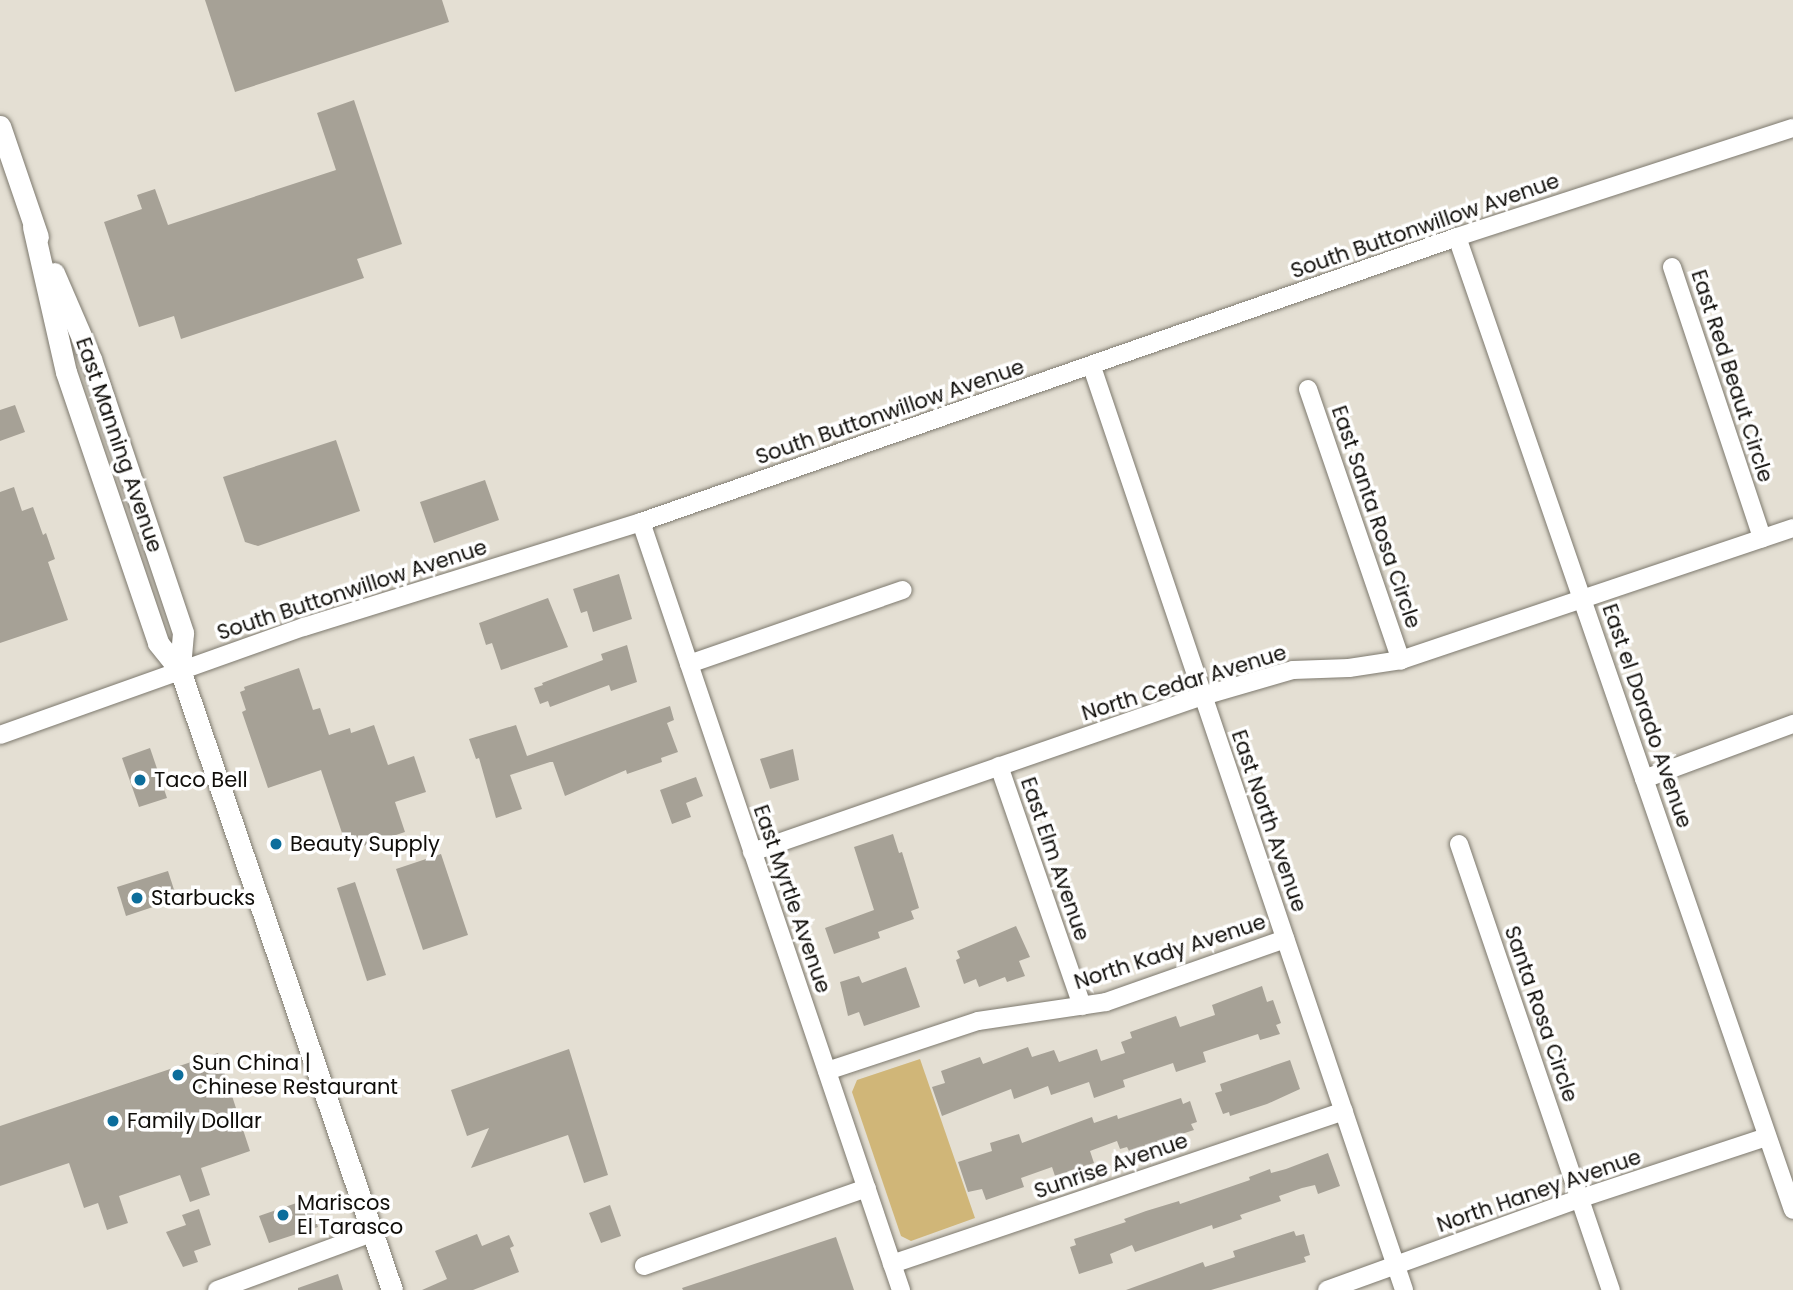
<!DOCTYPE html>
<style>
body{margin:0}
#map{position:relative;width:1793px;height:1290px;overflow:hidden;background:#e4dfd3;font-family:Poppins,sans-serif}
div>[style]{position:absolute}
.green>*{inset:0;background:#d0b678}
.building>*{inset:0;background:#a6a196}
.roads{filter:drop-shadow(0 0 2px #7d796e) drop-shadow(0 0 2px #7d796e)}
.minor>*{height:18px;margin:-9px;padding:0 9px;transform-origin:9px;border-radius:9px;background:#fff}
.major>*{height:21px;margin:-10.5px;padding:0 10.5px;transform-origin:10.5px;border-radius:10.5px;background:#fff}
.dots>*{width:19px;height:19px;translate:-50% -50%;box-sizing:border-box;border:4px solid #fff;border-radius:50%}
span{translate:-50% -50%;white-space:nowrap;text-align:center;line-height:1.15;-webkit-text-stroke:7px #fff;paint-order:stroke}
.street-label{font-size:21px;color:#100e0a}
.poi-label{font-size:21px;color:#100e0a}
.left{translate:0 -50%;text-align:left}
</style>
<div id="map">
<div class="green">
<div style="clip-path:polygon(920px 1059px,975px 1218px,911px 1241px,901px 1236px,852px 1092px,857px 1080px)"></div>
</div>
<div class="building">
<div style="clip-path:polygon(205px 0,442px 0,449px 22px,235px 92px)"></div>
<div style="clip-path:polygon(354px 100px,402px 244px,357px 259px,364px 278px,181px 339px,174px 316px,139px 327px,104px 222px,142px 209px,137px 195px,155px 189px,168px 225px,336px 170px,317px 113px)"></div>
<div style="clip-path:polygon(15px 405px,25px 432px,0 441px,0 410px)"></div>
<div style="clip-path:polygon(336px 440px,360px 511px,258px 546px,245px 542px,223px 477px)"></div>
<div style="clip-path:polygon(485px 480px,499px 520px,434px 543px,420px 502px)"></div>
<div style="clip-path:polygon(14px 487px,22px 511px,33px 507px,43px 535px,46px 533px,55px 559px,48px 562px,68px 620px,0 643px,0 492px)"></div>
<div style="clip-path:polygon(619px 574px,632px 619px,593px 632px,587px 611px,581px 613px,573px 589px)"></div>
<div style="clip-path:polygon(548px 598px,568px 647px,501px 670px,492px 643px,486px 645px,479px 623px)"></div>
<div style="clip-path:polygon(627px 645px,637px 682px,611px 691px,609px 685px,550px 707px,548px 701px,540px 704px,534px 688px,543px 685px,542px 683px,603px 660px,601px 654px)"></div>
<div style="clip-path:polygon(299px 668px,313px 710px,320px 708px,329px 735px,350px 728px,351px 733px,374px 725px,388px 765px,414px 756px,426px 792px,395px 802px,405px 832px,348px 851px,321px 770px,268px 788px,242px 712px,246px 710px,240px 692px,245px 690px,244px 687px)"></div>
<div style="clip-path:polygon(670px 706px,674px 720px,667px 723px,678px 752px,661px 758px,662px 762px,627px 774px,626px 770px,565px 796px,553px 762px,550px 762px,510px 775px,522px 809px,496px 818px,479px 758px,476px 759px,469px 739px,516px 725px,527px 756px)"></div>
<div style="clip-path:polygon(150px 748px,167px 798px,139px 807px,122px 758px)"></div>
<div style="clip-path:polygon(793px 749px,799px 780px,770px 789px,760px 759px)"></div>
<div style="clip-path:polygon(696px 777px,703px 796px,686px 803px,691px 817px,672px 824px,660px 790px)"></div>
<div style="clip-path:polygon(893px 834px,899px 853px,902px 852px,919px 908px,911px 911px,914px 919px,878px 932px,880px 938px,834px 954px,825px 928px,874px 910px,854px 847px)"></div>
<div style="clip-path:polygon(441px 854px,468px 935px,423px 950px,396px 869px)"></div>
<div style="clip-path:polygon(168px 871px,177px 899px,126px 916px,117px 887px)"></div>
<div style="clip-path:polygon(355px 882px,386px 975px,367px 981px,337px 888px)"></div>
<div style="clip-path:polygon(1016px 926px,1030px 957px,1019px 961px,1025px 976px,1007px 982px,1005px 977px,979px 987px,976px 979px,964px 984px,956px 960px,960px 958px,957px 951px)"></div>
<div style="clip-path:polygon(906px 967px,920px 1007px,864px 1026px,859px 1012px,848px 1016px,840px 982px,859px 976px,862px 983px)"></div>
<div style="clip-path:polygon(1262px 986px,1267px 1002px,1273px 1000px,1281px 1023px,1276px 1025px,1280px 1034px,1260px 1040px,1258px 1034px,1203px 1052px,1206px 1062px,1176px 1072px,1173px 1063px,1123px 1080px,1125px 1087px,1094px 1098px,1089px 1082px,1051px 1095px,1048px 1086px,1014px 1099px,1011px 1089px,942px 1116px,932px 1087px,945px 1083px,941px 1071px,980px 1057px,983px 1064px,1028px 1047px,1032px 1057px,1054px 1050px,1059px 1062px,1097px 1049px,1101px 1061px,1125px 1053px,1121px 1042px,1132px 1038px,1130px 1032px,1176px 1016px,1180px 1027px,1215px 1015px,1212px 1005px)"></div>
<div style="clip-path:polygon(569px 1049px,608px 1175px,584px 1183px,568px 1135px,471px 1168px,489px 1128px,467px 1136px,451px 1090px)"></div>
<div style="clip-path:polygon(218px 1053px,250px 1151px,201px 1168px,210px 1195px,190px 1202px,180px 1175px,119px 1196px,128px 1223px,107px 1230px,98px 1203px,84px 1208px,69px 1163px,0 1186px,0 1126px)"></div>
<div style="clip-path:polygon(1290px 1060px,1300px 1089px,1267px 1104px,1230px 1116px,1229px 1112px,1223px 1114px,1215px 1093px,1222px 1091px,1220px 1084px)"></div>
<div style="clip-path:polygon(1181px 1098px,1183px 1104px,1190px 1101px,1197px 1122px,1191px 1124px,1194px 1130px,1129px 1151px,1127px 1147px,1120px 1149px,1117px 1141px,1090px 1151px,1094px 1163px,1055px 1176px,1052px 1167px,1021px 1178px,1024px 1187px,986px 1200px,982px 1189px,968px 1192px,958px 1162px,992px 1151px,990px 1143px,1019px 1134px,1022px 1143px,1092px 1117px,1094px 1123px,1117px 1115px,1118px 1119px)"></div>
<div style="clip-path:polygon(1328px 1153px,1340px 1186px,1318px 1194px,1315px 1185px,1302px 1188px,1279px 1196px,1281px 1201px,1240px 1215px,1242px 1219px,1213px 1229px,1212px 1225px,1135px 1252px,1132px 1245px,1110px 1254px,1113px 1263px,1079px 1274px,1070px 1247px,1076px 1245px,1074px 1239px,1126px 1222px,1124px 1219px,1146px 1211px,1179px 1201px,1180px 1204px,1250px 1180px,1249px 1177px,1270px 1169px,1271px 1173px,1286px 1169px)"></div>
<div style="clip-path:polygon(308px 1199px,318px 1227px,269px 1243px,259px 1216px)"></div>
<div style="clip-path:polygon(610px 1205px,621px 1236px,601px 1243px,589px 1213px)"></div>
<div style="clip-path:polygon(199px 1209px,211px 1245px,194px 1251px,198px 1262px,183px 1267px,166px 1232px,186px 1225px,182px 1215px)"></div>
<div style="clip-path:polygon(1294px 1231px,1296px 1236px,1304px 1234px,1310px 1255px,1304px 1257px,1306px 1262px,1211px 1290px,1126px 1290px,1203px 1262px,1205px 1267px,1235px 1257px,1233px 1251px)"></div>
<div style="clip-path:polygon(477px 1234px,482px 1246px,509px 1235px,514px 1246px,510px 1248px,519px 1272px,473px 1290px,422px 1290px,447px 1279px,435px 1251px)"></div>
<div style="clip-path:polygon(836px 1237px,854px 1290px,683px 1290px,682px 1288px)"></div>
<div style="clip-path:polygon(338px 1274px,343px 1290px,298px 1290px,298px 1288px)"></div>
</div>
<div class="roads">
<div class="minor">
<div style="left:1457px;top:237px;width:1029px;rotate:70.95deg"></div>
<div style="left:1672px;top:267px;width:286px;rotate:71.6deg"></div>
<div style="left:1092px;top:367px;width:974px;rotate:71.32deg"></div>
<div style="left:1308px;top:389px;width:287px;rotate:71.1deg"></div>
<div style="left:641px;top:522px;width:811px;rotate:71.3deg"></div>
<div style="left:689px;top:664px;width:226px;rotate:-19.1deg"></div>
<div style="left:0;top:735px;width:323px;rotate:-19.6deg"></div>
<div style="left:304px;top:627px;width:353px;rotate:-17.3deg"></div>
<div style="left:641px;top:522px;width:864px;rotate:-19.25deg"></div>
<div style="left:1457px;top:237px;width:353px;rotate:-18deg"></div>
<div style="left:999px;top:766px;width:254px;rotate:70.9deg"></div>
<div style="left:1644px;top:779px;width:159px;rotate:-20.3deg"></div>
<div style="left:1459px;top:844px;width:471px;rotate:71.2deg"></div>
<div style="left:752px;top:852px;width:477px;rotate:-19.1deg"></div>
<div style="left:1203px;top:696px;width:94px;rotate:-16.1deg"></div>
<div style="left:1293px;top:670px;width:56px;rotate:-2deg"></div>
<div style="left:1349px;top:668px;width:53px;rotate:-8.7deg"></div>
<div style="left:1401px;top:660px;width:414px;rotate:-18.6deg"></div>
<div style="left:827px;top:1071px;width:159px;rotate:-18.3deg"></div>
<div style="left:978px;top:1021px;width:129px;rotate:-8.4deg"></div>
<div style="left:1106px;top:1002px;width:190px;rotate:-19.4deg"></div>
<div style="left:892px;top:1264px;width:477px;rotate:-18.7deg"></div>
<div style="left:644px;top:1266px;width:236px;rotate:-19.3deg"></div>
<div style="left:217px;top:1290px;width:165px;rotate:-20.2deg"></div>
<div style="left:1327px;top:1290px;width:268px;rotate:-19.9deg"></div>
<div style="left:1579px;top:1199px;width:198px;rotate:-18.3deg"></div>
</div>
<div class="major">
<div style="left:0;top:126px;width:117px;rotate:71.1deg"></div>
<div style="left:33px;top:227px;width:149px;rotate:77.2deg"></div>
<div style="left:66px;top:372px;width:286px;rotate:71.2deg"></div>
<div style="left:158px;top:643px;width:35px;rotate:51deg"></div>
<div style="left:180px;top:670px;width:655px;rotate:71.12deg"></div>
<div style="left:54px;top:273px;width:94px;rotate:66.7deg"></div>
<div style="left:91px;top:359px;width:289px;rotate:71.4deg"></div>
<div style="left:183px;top:633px;width:37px;rotate:95deg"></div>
</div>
</div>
<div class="dots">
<div style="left:140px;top:780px;background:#0c6d9b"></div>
<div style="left:276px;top:844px;background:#0c6d9b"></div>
<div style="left:137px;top:898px;background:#0c6d9b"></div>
<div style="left:178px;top:1075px;background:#0c6d9b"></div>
<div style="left:113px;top:1121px;background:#0c6d9b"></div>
<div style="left:283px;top:1215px;background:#0c6d9b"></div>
</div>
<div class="street-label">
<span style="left:1425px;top:226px;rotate:-19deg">South Buttonwillow Avenue</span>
<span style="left:1732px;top:376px;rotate:72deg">East Red Beaut Circle</span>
<span style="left:890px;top:412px;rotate:-19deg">South Buttonwillow Avenue</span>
<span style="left:119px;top:445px;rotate:71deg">East Manning Avenue</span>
<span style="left:1376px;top:517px;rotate:71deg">East Santa Rosa Circle</span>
<span style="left:352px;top:590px;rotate:-18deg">South Buttonwillow Avenue</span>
<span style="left:1184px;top:683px;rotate:-17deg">North Cedar Avenue</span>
<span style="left:1647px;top:716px;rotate:71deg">East el Dorado Avenue</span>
<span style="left:1269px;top:821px;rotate:71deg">East North Avenue</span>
<span style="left:1055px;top:859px;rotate:71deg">East Elm Avenue</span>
<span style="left:792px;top:899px;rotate:71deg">East Myrtle Avenue</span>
<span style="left:1170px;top:952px;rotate:-18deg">North Kady Avenue</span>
<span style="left:1541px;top:1014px;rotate:71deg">Santa Rosa Circle</span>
<span style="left:1111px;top:1166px;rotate:-19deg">Sunrise Avenue</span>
<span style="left:1539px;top:1191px;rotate:-19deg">North Haney Avenue</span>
</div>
<div class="poi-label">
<span class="left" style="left:154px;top:780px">Taco Bell</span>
<span class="left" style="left:290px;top:844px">Beauty Supply</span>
<span class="left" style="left:151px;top:898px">Starbucks</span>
<span class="left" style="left:192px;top:1075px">Sun China |<br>Chinese Restaurant</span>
<span class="left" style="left:127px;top:1121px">Family Dollar</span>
<span class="left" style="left:297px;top:1215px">Mariscos<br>El Tarasco</span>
</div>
</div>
